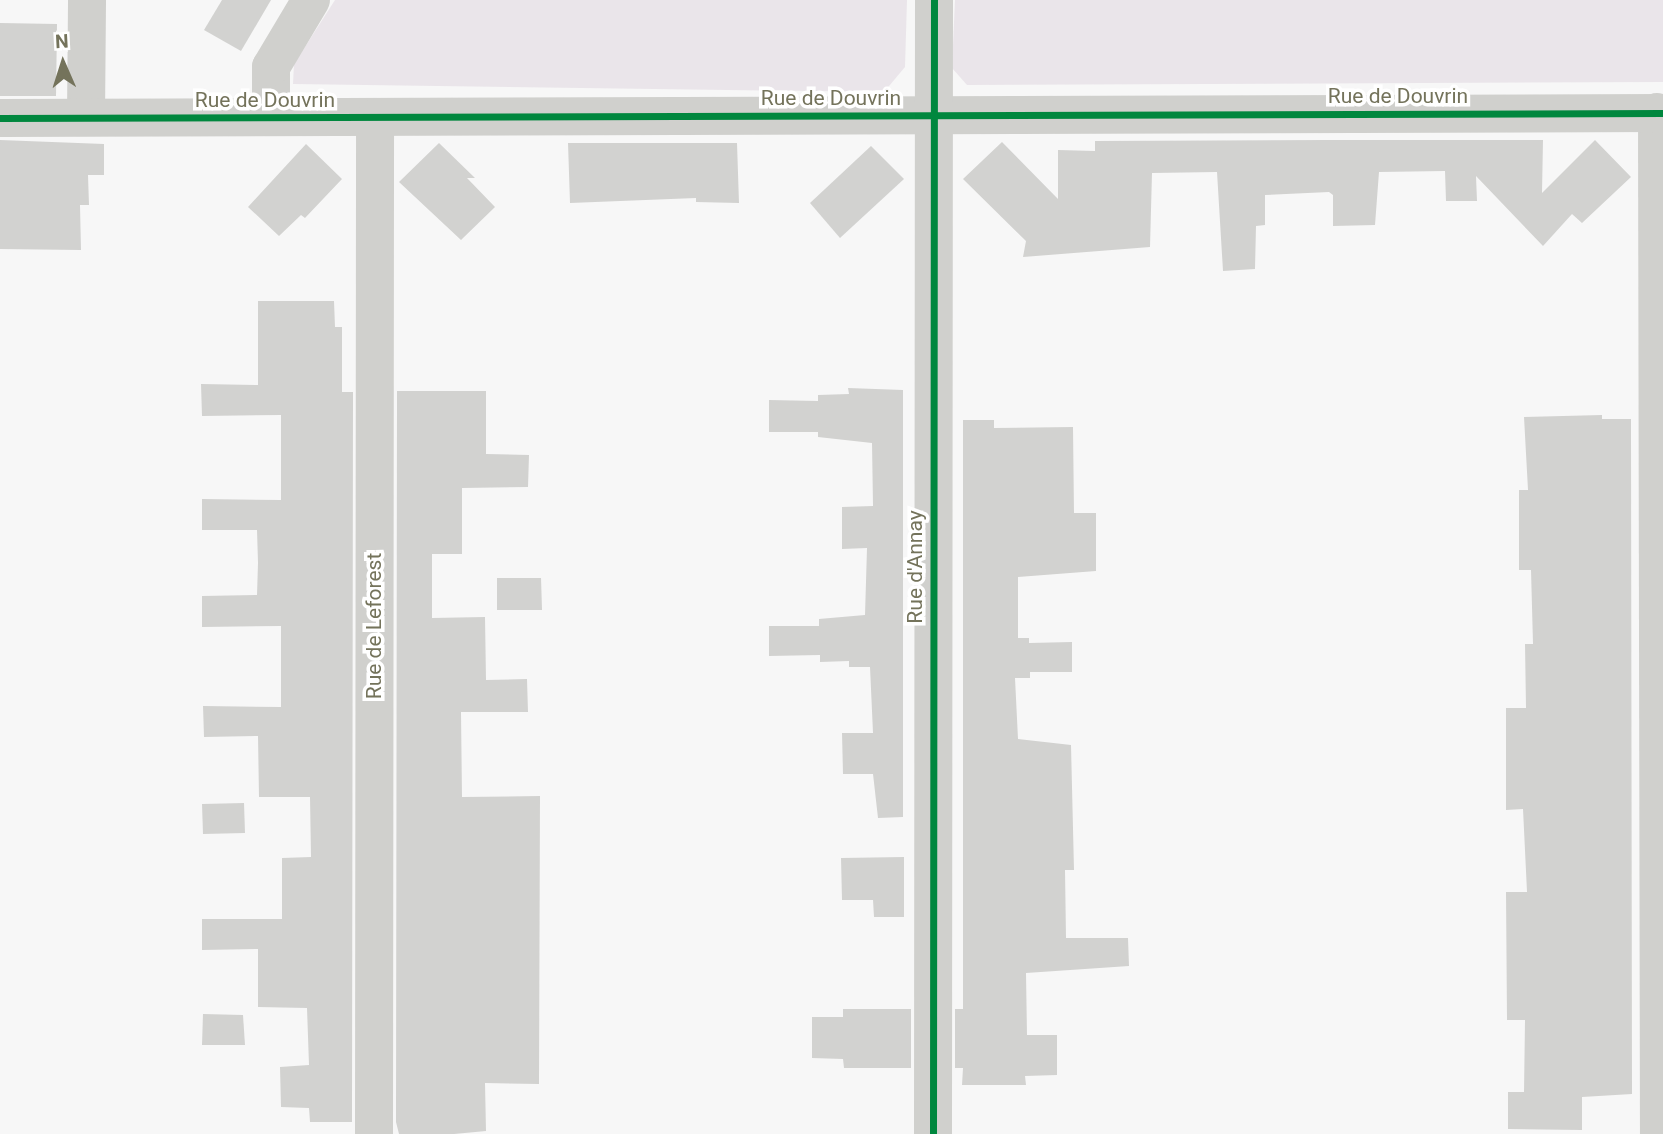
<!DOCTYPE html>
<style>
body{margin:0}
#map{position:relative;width:1663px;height:1134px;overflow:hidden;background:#f7f7f7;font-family:Roboto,sans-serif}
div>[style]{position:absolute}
.green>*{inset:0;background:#eae5ea}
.building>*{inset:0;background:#d2d2d0}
.street>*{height:38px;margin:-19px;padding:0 19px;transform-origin:19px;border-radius:19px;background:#d0d0cd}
.cycleway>*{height:7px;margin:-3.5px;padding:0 3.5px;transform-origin:3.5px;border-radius:3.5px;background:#00873e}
span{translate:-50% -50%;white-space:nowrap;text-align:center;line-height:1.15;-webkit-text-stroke:7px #fff;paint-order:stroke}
.street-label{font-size:21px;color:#74735b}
.north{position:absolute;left:28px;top:28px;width:70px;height:70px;-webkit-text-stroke:5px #fff;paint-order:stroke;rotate:357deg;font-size:19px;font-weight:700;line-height:28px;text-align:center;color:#74735b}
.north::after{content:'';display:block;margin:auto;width:24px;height:32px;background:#74735b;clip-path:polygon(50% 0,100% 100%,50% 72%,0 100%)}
</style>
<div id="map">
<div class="green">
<div style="clip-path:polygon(335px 0,907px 0,905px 67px,884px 92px,293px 84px,294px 64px)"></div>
<div style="clip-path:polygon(955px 0,1663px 0,1663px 82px,967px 85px,952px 68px)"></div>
</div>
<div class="building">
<div style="clip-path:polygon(222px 0,271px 0,241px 51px,204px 30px)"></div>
<div style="clip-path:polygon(0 23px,57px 24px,56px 96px,0 96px)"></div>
<div style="clip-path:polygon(0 140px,104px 144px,104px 175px,88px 175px,89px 205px,80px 205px,81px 250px,0 249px)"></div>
<div style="clip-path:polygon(1328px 140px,1543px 140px,1542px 193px,1595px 140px,1631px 177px,1582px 223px,1572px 214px,1543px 246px,1476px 176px,1477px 201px,1446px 201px,1445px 171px,1379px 172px,1375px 225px,1333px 226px,1333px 195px,1329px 192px,1265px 195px,1265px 225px,1256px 226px,1255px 269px,1223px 271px,1217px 172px,1152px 173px,1150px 247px,1023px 257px,1026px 241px,963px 179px,1002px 142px,1058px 199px,1058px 150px,1095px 151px,1095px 141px)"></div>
<div style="clip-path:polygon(439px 143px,475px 178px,467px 178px,495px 207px,461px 240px,399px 182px)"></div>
<div style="clip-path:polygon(568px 143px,737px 143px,739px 203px,696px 202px,696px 198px,570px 203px)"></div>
<div style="clip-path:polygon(306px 144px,342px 179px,305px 218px,301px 215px,279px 236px,248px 207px)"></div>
<div style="clip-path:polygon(871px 146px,904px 179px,840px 238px,810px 203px)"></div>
<div style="clip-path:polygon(258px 301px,334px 301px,335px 327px,342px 327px,342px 392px,353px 392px,352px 1122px,310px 1122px,309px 1108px,281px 1107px,280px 1067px,309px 1065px,307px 1008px,258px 1007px,258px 949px,202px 950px,202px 919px,282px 919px,282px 858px,311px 857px,310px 797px,259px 797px,258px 736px,204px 737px,203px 706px,281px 707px,281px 626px,202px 627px,202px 596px,257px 595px,258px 563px,257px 530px,202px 530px,202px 499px,281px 500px,281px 415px,202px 416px,201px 384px,258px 385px)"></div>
<div style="clip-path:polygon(848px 388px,903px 390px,903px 817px,878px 818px,873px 774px,843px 774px,842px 733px,873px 733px,870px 667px,849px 667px,849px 661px,820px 662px,820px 655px,769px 656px,769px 626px,819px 626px,819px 619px,865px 615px,867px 548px,842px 549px,842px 507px,873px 506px,872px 443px,818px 437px,818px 432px,769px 432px,769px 400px,818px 401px,818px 395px,849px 394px)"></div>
<div style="clip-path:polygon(397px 391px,486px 391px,486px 454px,529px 455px,528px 487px,462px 488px,462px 554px,432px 554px,432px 618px,485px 617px,486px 680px,527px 679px,528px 712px,461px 712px,462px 797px,540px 796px,539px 1084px,485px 1083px,486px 1131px,454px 1134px,399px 1134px,396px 1122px)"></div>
<div style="clip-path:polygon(1602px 415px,1602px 419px,1631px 419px,1632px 1094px,1582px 1097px,1582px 1130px,1508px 1129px,1508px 1092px,1524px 1092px,1525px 1020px,1507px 1020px,1506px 892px,1527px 892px,1523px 809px,1506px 810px,1506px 708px,1526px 708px,1525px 644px,1533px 644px,1531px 570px,1519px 570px,1519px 490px,1528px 490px,1524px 417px)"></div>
<div style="clip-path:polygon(963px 420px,994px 420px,994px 428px,1073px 427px,1074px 513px,1096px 513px,1096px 571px,1018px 577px,1018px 638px,1029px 638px,1029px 643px,1072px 642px,1072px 672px,1030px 672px,1030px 678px,1015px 678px,1018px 739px,1071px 745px,1074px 870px,1065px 870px,1066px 938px,1128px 938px,1129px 966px,1026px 973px,1027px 1035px,1057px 1035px,1057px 1075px,1025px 1076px,1026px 1085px,962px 1085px,963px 1068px,955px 1068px,955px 1009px,963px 1009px)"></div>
<div style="clip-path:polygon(497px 578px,541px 578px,542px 610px,497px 610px)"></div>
<div style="clip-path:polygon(244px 803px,245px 833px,203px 834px,202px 804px)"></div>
<div style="clip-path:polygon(904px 857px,904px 917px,874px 917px,873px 900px,842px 900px,841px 858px)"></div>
<div style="clip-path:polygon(843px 1009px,911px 1009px,911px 1068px,844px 1068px,843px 1059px,812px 1058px,812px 1017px,843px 1017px)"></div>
<div style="clip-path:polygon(203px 1014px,243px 1015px,245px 1045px,202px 1045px)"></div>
</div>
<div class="street">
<div style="left:1657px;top:112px;width:1022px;rotate:89.89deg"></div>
<div style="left:86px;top:117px;width:117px;rotate:-89.5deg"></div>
<div style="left:271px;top:117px;width:50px;rotate:-90deg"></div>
<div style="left:271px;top:67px;width:78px;rotate:-59.2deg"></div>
<div style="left:0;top:118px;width:1663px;rotate:-0.17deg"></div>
<div style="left:374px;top:1134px;width:1016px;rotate:-89.94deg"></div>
<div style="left:933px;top:1134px;width:1134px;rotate:-89.95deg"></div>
</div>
<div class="cycleway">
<div style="left:0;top:118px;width:1663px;rotate:-0.17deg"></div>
<div style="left:933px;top:1134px;width:1134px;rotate:-89.95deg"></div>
</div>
<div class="street-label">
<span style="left:1398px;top:96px">Rue de Douvrin</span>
<span style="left:831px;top:98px">Rue de Douvrin</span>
<span style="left:265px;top:100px">Rue de Douvrin</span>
<span style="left:915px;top:567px;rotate:-90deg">Rue d'Annay</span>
<span style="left:374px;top:626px;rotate:-90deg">Rue de Leforest</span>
</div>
<div class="north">N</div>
</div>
